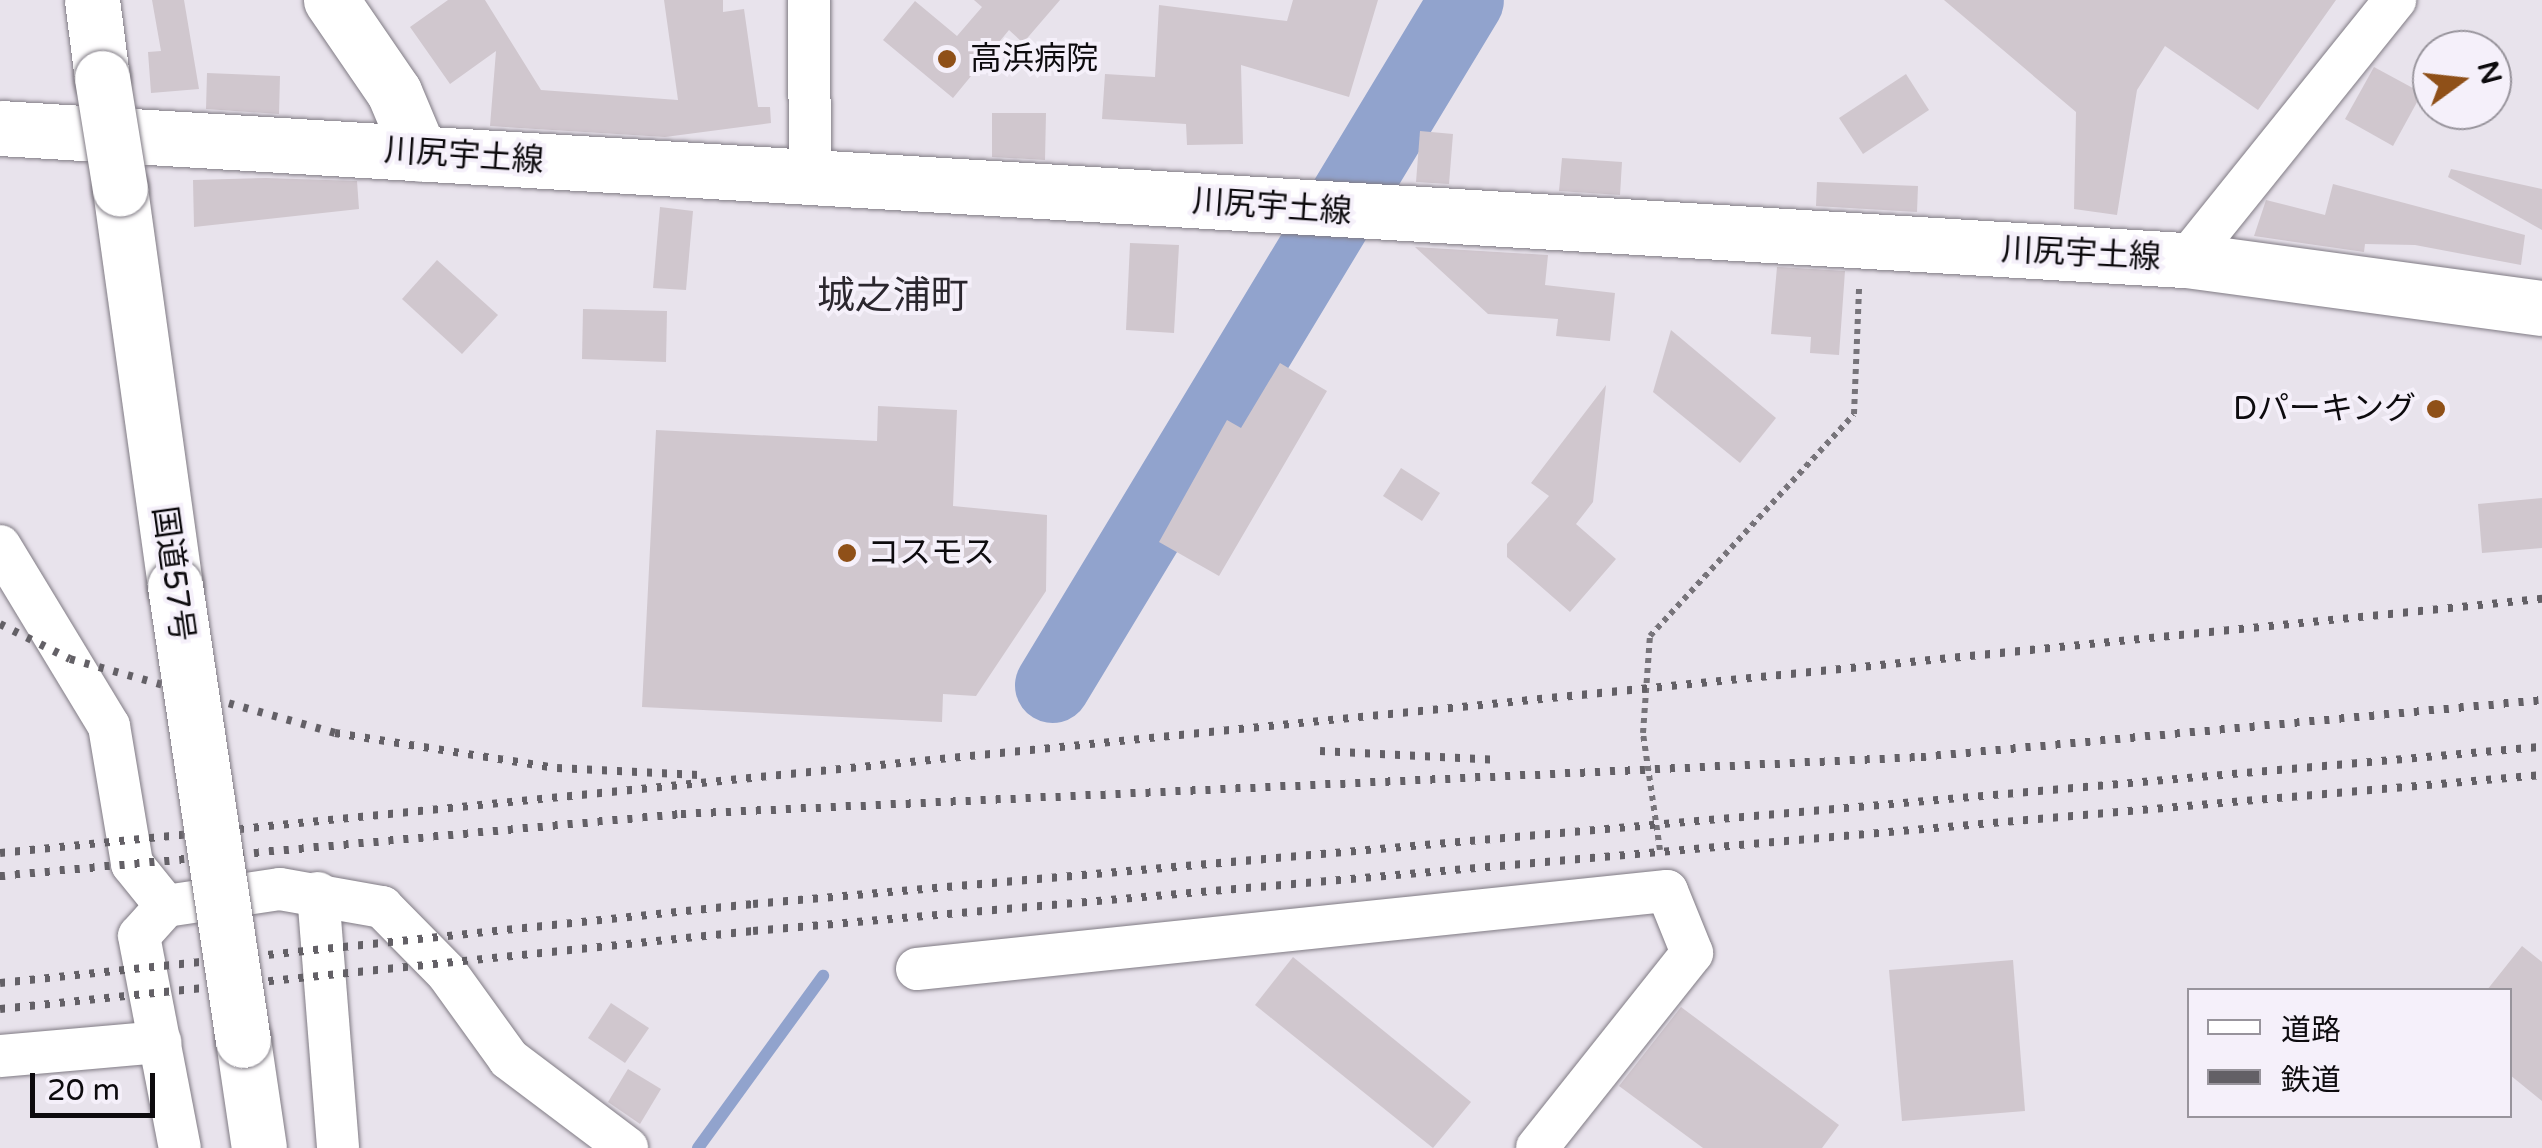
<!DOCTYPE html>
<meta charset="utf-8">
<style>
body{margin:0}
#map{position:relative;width:2542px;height:1148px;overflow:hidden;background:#e8e3ec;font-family:"Varela Round","Noto Sans JP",sans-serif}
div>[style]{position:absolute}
.stream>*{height:12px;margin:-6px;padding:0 6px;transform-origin:6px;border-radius:6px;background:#91a3cd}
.river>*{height:75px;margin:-37.5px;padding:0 37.5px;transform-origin:37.5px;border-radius:37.5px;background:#91a3cd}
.building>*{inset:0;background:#d0c7ce}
.path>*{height:6px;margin-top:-3px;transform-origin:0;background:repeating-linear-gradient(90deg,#77747a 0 5px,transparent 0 10px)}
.roads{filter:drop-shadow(0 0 2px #807b84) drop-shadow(0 0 2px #807b84)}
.street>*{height:42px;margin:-21px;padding:0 21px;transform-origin:21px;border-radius:21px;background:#fff}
.secondary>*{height:55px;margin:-27.5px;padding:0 27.5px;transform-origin:27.5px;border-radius:27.5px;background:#fff}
.highway>*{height:55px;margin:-27.5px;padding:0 27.5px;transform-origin:27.5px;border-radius:27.5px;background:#fff}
.rail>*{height:8px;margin-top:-4px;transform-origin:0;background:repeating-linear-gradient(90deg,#636066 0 5px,transparent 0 15px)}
.bridges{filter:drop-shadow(0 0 2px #807b84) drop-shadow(0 0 2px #807b84)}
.highway-bridge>*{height:55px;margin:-27.5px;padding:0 27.5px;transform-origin:27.5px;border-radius:27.5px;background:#fff}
.dots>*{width:28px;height:28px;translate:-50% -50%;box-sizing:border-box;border:5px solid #f5f0fa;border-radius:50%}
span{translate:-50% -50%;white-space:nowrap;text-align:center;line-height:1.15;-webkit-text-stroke:8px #f5f0fa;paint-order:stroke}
.poi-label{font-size:32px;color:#0d0b0e}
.left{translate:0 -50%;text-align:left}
.right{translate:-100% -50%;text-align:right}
.street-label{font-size:32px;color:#0d0b0e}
.quarter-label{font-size:38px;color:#2b272e}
.legend{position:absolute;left:2187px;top:988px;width:325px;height:130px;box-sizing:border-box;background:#f5f0fa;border:2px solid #98949c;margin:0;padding:12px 18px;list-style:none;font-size:30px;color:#0d0b0e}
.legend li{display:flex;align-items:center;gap:20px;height:50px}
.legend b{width:50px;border:2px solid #98949c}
.north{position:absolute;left:2412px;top:30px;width:100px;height:100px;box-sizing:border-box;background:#f5f0fa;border:2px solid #98949c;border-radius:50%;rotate:75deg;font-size:28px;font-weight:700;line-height:40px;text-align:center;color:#0d0b0e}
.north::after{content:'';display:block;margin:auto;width:35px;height:45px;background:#8f5018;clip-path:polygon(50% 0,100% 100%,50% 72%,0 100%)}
.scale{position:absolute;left:30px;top:1073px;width:125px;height:45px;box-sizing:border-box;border:5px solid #0d0b0e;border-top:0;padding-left:12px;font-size:30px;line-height:35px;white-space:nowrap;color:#0d0b0e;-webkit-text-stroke:8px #f5f0fa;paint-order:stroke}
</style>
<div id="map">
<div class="stream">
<div style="left:698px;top:1148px;width:213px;rotate:-54deg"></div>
</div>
<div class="river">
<div style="left:1052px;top:685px;width:800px;rotate:-58.85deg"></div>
</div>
<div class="building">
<div style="clip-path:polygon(152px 0,184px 0,199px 89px,151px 93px,148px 52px,161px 51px)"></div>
<div style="clip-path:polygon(448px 0,485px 0,541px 90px,678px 100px,664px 0,723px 0,723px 12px,744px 9px,758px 107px,770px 107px,771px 123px,665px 137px,490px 126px,496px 51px,450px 84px,410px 27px)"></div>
<div style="clip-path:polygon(974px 0,1060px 0,1023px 43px,1009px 30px,953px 98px,883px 40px,915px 1px,957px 36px,982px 7px)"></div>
<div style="clip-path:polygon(1293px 0,1378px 0,1349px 97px,1241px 65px,1243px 144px,1187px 145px,1186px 124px,1102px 119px,1105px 74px,1155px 77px,1159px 5px,1287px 21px)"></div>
<div style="clip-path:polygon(1944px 0,2336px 0,2258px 110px,2165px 46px,2137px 90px,2117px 215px,2074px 209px,2076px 112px)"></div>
<div style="clip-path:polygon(2374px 67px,2422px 93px,2393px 146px,2345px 119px)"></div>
<div style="clip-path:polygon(207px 73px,280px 76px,279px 114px,206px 109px)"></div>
<div style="clip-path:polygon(1906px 74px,1929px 110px,1863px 154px,1839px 118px)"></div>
<div style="clip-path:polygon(992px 113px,1046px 113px,1045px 160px,992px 157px)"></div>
<div style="clip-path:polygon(1420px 131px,1453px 134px,1449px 184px,1416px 182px)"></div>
<div style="clip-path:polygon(1562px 158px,1622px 162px,1620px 195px,1559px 191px)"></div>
<div style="clip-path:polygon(2451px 169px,2542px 189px,2542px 230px,2448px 177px)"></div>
<div style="clip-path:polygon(266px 178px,357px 181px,359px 209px,194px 227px,193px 180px)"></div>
<div style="clip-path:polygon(1817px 182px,1918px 186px,1917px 212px,1816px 206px)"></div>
<div style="clip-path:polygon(2333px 184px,2525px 235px,2521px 265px,2415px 245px,2365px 244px,2364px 252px,2254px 236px,2266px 200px,2325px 215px)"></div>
<div style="clip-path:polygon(660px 207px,693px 211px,686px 290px,653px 288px)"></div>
<div style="clip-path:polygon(1130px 243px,1179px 245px,1174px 333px,1126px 330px)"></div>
<div style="clip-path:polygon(1415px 247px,1548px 255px,1545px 285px,1615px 293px,1610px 341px,1556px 336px,1558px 319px,1488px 314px)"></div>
<div style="clip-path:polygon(437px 260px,498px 315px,462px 354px,402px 299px)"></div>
<div style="clip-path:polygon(1777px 267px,1845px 271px,1839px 355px,1810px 353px,1811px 337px,1771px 334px)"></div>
<div style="clip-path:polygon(583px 309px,667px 311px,666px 362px,582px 359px)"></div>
<div style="clip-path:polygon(1671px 330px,1776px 418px,1740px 463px,1653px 392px)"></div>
<div style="clip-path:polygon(1280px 363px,1327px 391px,1219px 576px,1159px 542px,1227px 420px,1241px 428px)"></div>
<div style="clip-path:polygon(1606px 385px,1593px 502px,1576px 524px,1616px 559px,1570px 612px,1507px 557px,1507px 544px,1549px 496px,1531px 483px)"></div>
<div style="clip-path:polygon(878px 406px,957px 410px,953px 506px,1047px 515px,1046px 591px,976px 696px,943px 694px,942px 722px,642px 707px,656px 430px,877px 441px)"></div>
<div style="clip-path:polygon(1401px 468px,1440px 493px,1422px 521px,1383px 496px)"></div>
<div style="clip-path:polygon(2542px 498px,2542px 548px,2482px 553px,2478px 504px)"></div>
<div style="clip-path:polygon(2522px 946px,2542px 962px,2542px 1101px,2510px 1075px,2510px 990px,2487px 990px)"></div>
<div style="clip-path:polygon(1293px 957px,1471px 1102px,1433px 1148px,1255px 1005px)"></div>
<div style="clip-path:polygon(2013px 960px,2025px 1111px,1902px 1121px,1889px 970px)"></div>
<div style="clip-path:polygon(611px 1003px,649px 1028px,625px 1063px,588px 1038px)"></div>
<div style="clip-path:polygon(1681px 1007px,1839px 1125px,1822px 1148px,1703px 1148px,1619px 1086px)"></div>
<div style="clip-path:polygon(628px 1069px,661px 1089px,640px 1124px,608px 1102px)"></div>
</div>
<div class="path">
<div style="left:1660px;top:850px;width:118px;rotate:-98.3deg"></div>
<div style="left:1643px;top:733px;width:97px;rotate:-85.9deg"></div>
<div style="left:1650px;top:636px;width:301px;rotate:-47.4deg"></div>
<div style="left:1854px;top:414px;width:126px;rotate:-87.7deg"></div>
</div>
<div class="roads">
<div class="street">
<div style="left:809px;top:0;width:178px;rotate:89.7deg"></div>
<div style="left:2186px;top:260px;width:334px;rotate:-51.2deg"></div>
<div style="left:0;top:546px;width:210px;rotate:58.8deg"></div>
<div style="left:109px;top:726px;width:140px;rotate:80.5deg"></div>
<div style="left:132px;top:864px;width:54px;rotate:51deg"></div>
<div style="left:166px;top:906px;width:115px;rotate:-8.5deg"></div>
<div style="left:280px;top:889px;width:104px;rotate:10deg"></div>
<div style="left:382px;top:907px;width:93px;rotate:45.4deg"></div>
<div style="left:447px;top:973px;width:106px;rotate:54.2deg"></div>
<div style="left:509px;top:1059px;width:148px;rotate:37deg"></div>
<div style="left:318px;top:893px;width:256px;rotate:85.5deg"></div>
<div style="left:166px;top:906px;width:40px;rotate:132deg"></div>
<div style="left:139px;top:936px;width:216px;rotate:79.1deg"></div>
<div style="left:917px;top:969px;width:754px;rotate:-5.94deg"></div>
<div style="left:1667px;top:891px;width:67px;rotate:68deg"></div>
<div style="left:1692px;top:953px;width:249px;rotate:128.5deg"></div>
<div style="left:0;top:1056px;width:161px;rotate:-5deg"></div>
</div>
<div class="secondary">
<div style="left:331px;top:0;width:112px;rotate:55.6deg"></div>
<div style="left:394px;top:92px;width:67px;rotate:67.2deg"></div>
<div style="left:0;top:128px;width:2190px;rotate:3.46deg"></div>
<div style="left:2186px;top:260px;width:359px;rotate:7.7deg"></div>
</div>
<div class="highway">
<div style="left:92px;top:0;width:79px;rotate:82.7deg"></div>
<div style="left:120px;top:189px;width:401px;rotate:82.1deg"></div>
<div style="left:243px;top:1040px;width:109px;rotate:81.6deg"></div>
</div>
</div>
<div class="rail">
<div style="left:0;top:624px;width:78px;rotate:26.6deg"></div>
<div style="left:70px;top:659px;width:275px;rotate:15.6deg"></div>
<div style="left:335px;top:733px;width:225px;rotate:9deg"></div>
<div style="left:557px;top:768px;width:142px;rotate:2.8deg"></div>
<div style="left:1320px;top:751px;width:175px;rotate:2.9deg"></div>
<div style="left:0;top:853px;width:2555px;rotate:-5.71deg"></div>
<div style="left:0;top:876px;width:684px;rotate:-5.2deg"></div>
<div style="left:681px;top:814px;width:1241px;rotate:-2.63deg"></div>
<div style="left:1921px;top:757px;width:624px;rotate:-5.24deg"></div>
<div style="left:0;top:983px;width:757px;rotate:-5.99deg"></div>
<div style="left:753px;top:904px;width:1796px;rotate:-5.02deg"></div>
<div style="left:0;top:1009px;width:757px;rotate:-5.91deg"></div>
<div style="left:753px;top:931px;width:1796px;rotate:-4.98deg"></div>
</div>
<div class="bridges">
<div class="highway-bridge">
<div style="left:102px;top:78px;width:112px;rotate:80.8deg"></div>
<div style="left:175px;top:586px;width:459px;rotate:81.5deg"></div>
</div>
</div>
<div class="dots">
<div style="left:947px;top:59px;background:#8f5018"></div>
<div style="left:2436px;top:409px;background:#8f5018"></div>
<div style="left:847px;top:553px;background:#8f5018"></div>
</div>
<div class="poi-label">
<span class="left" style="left:970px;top:59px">高浜病院</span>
<span class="right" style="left:2416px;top:409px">Dパーキング</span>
<span class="left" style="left:867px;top:553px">コスモス</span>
</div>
<div class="street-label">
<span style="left:464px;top:156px;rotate:4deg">川尻宇土線</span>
<span style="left:1272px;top:207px;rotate:4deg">川尻宇土線</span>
<span style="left:2081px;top:254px;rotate:3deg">川尻宇土線</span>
<span style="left:173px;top:574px;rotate:82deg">国道57号</span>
</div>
<div class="quarter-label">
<span style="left:893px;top:297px">城之浦町</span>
</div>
<ul class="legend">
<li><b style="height:12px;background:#fff"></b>道路</li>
<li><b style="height:12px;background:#636066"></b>鉄道</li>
</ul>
<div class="north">N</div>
<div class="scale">20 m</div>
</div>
